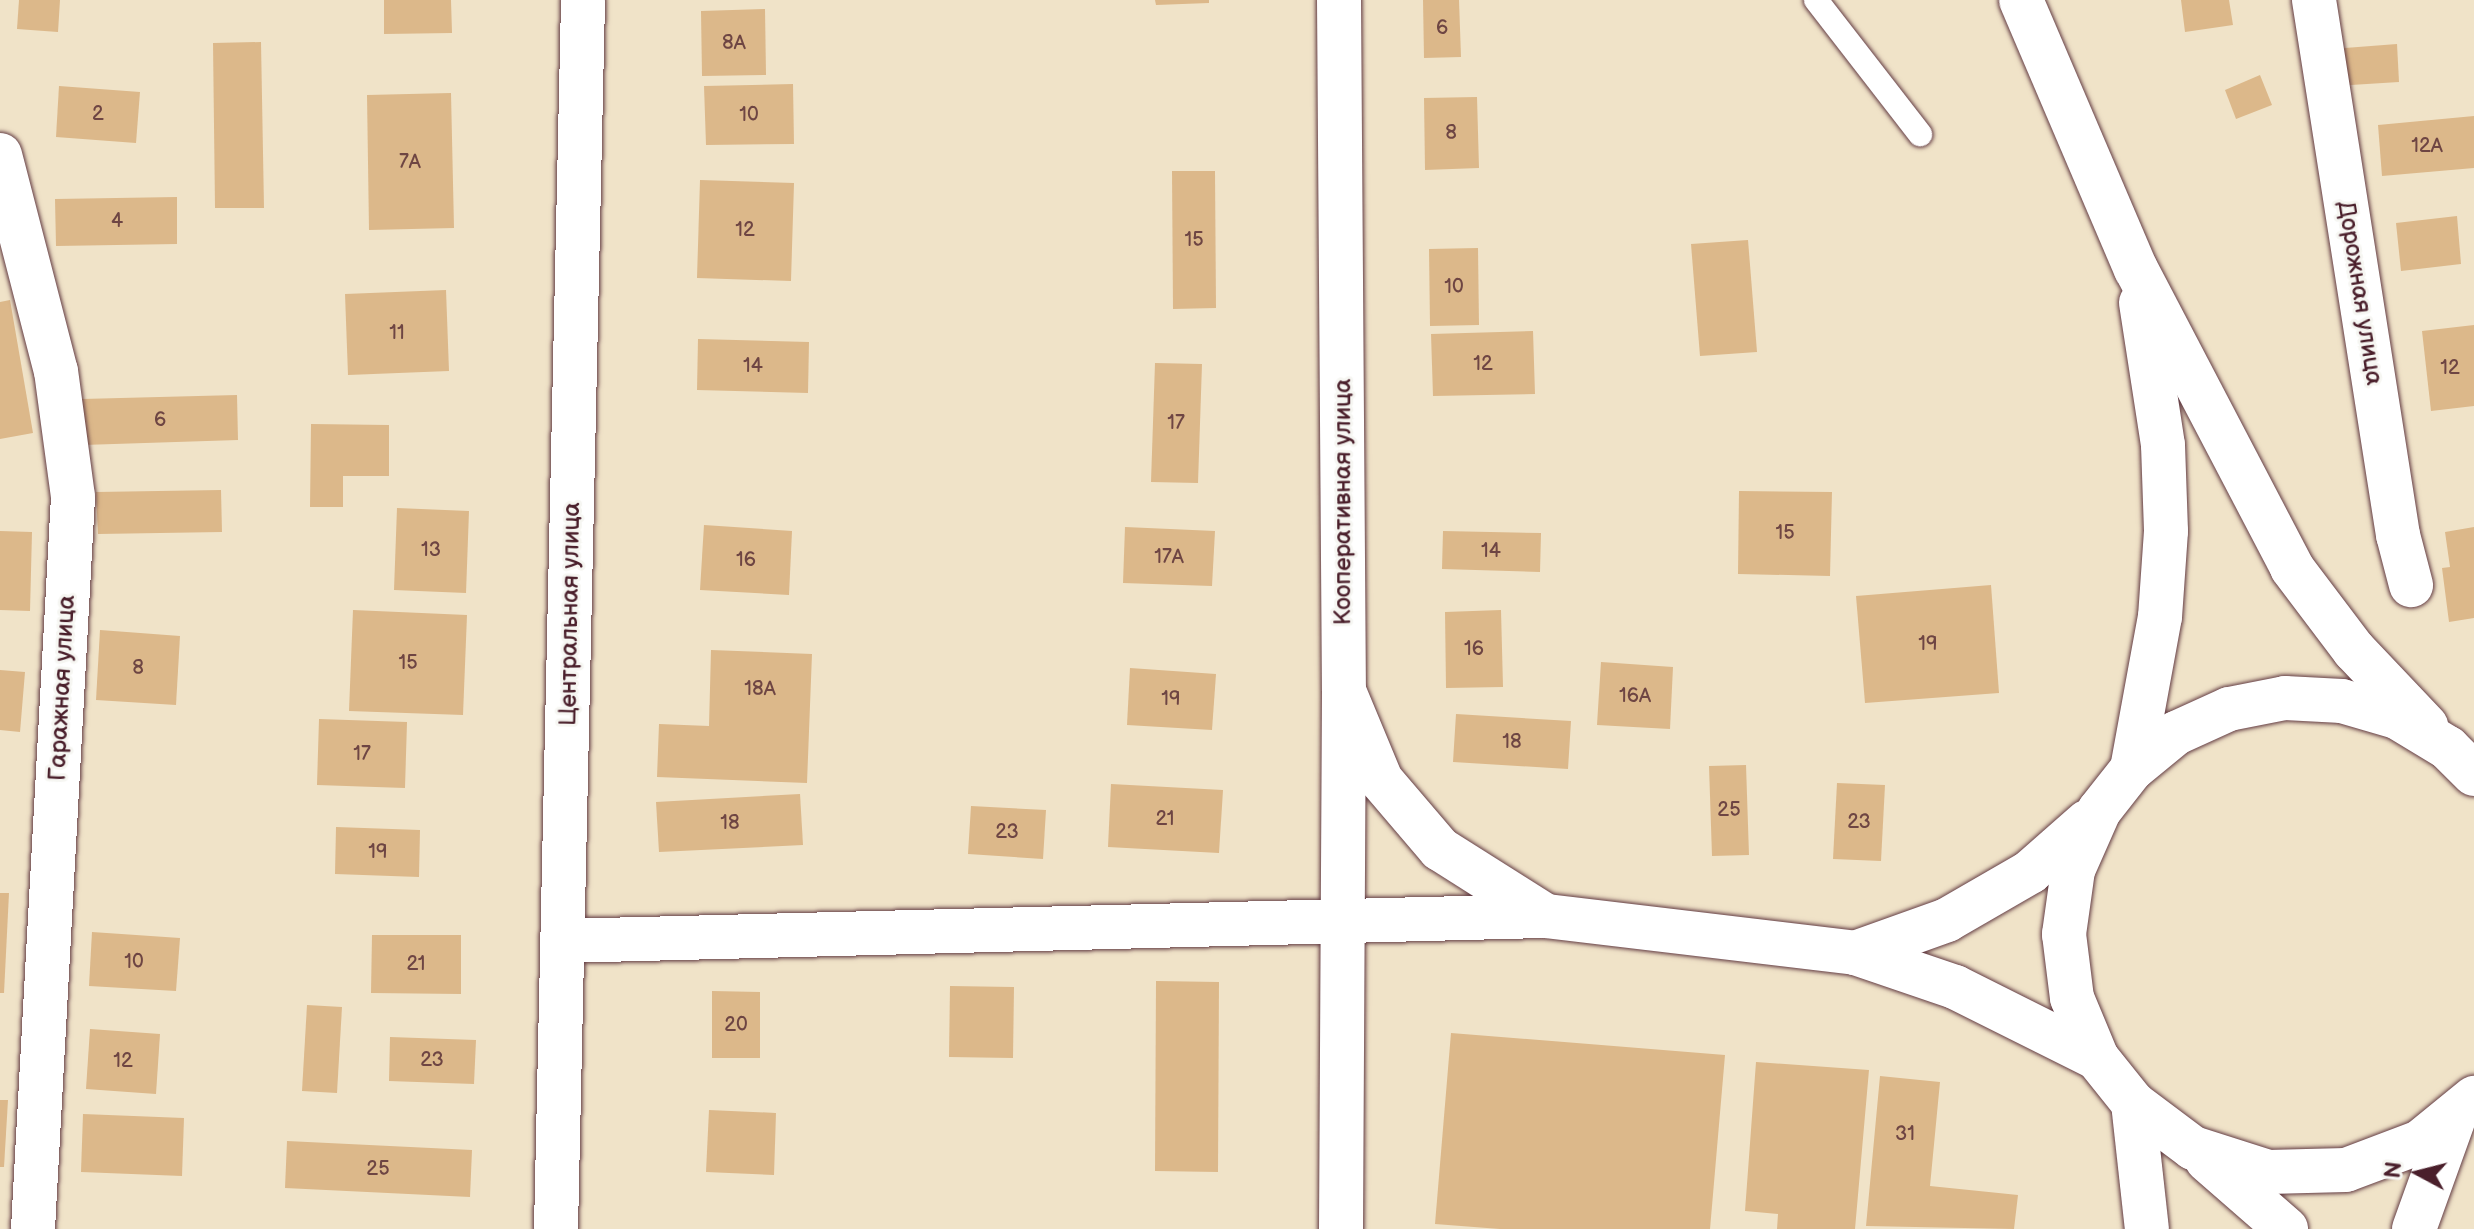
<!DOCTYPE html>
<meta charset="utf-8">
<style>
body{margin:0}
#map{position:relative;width:2474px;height:1229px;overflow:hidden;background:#f0e3c8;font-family:"Balsamiq Sans",sans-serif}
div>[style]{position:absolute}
.building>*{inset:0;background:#dcb88a}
.roads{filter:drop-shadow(0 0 2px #633c43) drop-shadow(0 0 2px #633c43)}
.service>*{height:24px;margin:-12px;padding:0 12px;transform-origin:12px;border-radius:12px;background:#fff}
.minor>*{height:44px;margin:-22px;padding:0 22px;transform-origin:22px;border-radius:22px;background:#fff}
.secondary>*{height:44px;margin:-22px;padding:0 22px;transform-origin:22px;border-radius:22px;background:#fff}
span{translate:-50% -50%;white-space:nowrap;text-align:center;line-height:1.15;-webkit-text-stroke:6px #f6f6f2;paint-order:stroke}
.number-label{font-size:20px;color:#6e4543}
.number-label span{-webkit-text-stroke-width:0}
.street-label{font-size:24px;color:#4a1f2b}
.north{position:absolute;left:2378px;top:1133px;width:80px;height:80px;-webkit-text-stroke:6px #f6f6f2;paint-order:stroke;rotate:277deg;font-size:22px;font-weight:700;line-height:32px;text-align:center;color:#4a1f2b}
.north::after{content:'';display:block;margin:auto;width:28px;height:36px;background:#4a1f2b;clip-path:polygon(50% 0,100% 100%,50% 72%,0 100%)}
</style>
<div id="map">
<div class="building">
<div style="clip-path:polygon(19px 0,60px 0,58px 32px,17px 29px)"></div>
<div style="clip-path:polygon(384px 0,451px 0,452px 33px,384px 34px)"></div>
<div style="clip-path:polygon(1155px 0,1209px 0,1209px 3px,1156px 5px)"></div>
<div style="clip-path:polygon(1423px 0,1459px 0,1461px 57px,1424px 58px)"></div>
<div style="clip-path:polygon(2181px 0,2229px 0,2233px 25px,2185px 32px)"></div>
<div style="clip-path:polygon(765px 9px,766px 75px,702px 76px,701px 11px)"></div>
<div style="clip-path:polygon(261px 42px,264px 208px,215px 208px,213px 43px)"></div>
<div style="clip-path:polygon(2397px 44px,2399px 82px,2335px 86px,2332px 49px)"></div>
<div style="clip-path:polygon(2260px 75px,2272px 105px,2236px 119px,2225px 90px)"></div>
<div style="clip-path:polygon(793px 84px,794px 144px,706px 145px,704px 86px)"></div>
<div style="clip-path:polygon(59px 86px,140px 92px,136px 143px,56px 137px)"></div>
<div style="clip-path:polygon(451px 93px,454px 228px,369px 230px,367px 95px)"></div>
<div style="clip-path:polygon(1477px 97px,1479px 168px,1425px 170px,1424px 98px)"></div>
<div style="clip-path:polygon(2474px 116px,2474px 168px,2382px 176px,2378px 125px)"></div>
<div style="clip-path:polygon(1172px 171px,1215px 171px,1216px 308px,1173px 309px)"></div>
<div style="clip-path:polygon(700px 180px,794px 183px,791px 281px,697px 278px)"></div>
<div style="clip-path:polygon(177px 197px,177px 244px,56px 246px,55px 199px)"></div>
<div style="clip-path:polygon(2457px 216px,2461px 264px,2401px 271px,2396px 223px)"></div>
<div style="clip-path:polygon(1748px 240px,1757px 352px,1700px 356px,1691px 244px)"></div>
<div style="clip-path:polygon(1478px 248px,1479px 325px,1430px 326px,1429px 249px)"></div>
<div style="clip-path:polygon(446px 290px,449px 371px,348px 375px,345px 294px)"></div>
<div style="clip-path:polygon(10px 300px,33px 433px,0 439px,0 302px)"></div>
<div style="clip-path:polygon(2474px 325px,2474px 406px,2431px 411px,2422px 331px)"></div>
<div style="clip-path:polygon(1533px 331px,1535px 394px,1433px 396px,1431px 334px)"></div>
<div style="clip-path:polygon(698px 339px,809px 342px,808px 393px,697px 390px)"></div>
<div style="clip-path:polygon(1155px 363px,1202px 364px,1198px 483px,1151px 482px)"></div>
<div style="clip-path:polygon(237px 395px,238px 440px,83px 445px,82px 399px)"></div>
<div style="clip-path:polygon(311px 424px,389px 425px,389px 476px,343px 476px,343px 507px,310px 507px)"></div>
<div style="clip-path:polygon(221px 490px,222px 532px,98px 534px,96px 492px)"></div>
<div style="clip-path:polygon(1739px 491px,1832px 492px,1830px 576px,1738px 574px)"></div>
<div style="clip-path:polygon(397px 508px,469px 511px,466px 593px,394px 590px)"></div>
<div style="clip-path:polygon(704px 525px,792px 531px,789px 595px,700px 590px)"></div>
<div style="clip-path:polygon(1125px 527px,1215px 531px,1212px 586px,1123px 583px)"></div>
<div style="clip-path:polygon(2474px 527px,2474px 618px,2449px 622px,2442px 568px,2450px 567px,2445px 532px)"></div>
<div style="clip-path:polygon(0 531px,32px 532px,30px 611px,0 610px)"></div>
<div style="clip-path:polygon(1443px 531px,1541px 533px,1540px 572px,1442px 569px)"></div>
<div style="clip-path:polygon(1991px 585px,1999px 693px,1865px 703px,1856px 596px)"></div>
<div style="clip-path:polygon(353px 610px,467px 615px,463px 715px,349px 711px)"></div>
<div style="clip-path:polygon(1501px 610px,1503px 687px,1446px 688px,1445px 612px)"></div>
<div style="clip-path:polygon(100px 630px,180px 636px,176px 705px,96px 700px)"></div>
<div style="clip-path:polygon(711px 650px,812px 654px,807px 783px,657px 777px,659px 724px,709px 726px)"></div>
<div style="clip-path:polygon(1601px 662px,1673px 667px,1670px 729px,1597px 725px)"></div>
<div style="clip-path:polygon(1130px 668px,1216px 674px,1212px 730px,1127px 725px)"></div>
<div style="clip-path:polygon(0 670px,25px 672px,20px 732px,0 730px)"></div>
<div style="clip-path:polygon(1456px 714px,1571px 721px,1568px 769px,1453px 762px)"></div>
<div style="clip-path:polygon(319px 719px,407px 722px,405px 788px,317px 785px)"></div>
<div style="clip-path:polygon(1746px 765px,1749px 855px,1712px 856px,1709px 766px)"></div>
<div style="clip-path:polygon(1837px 783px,1885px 785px,1881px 861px,1833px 859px)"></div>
<div style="clip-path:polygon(1111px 784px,1223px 790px,1219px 853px,1108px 847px)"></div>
<div style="clip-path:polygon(800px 794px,803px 845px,659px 852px,656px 802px)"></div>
<div style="clip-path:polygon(971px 806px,1046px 810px,1043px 859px,968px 854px)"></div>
<div style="clip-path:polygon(336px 827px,420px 830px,419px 877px,335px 874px)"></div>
<div style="clip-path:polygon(0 893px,9px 893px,4px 993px,0 993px)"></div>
<div style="clip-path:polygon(92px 932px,180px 938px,176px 991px,89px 986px)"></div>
<div style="clip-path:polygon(372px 935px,461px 935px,461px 994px,371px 993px)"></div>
<div style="clip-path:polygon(1156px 981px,1219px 982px,1218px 1172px,1155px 1171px)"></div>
<div style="clip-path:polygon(950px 986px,1014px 987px,1013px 1058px,949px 1057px)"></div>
<div style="clip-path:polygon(712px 991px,760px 992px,760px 1058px,712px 1058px)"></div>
<div style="clip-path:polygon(307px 1005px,342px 1007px,337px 1093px,302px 1091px)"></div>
<div style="clip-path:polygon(90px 1029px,160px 1034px,156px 1094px,86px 1089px)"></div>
<div style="clip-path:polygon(1451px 1033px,1725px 1055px,1710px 1229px,1500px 1229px,1435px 1224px)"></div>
<div style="clip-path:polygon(390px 1037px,476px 1040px,474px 1084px,389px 1081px)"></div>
<div style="clip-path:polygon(1756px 1062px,1869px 1070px,1855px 1229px,1777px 1229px,1778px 1214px,1745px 1211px)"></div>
<div style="clip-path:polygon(1880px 1076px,1940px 1082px,1930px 1186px,2018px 1195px,2014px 1229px,1866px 1226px)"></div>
<div style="clip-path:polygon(0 1100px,8px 1100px,4px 1167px,0 1167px)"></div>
<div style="clip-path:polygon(709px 1110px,776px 1113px,774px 1175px,706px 1172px)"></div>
<div style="clip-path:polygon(83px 1114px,184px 1118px,182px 1176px,81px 1172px)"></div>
<div style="clip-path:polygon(287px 1141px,472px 1150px,470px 1197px,285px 1188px)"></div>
</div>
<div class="roads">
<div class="service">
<div style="left:1816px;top:0;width:170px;rotate:52.2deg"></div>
</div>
<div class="minor">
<div style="left:2314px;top:0;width:542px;rotate:81.08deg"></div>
<div style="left:2398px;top:535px;width:52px;rotate:75.4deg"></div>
<div style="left:0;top:155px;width:223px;rotate:75.5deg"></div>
<div style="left:56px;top:371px;width:127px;rotate:82.3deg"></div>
<div style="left:73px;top:497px;width:733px;rotate:93.13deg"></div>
<div style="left:562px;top:941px;width:984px;rotate:-1.46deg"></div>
<div style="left:2133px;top:1103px;width:127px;rotate:83.7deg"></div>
<div style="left:556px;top:1229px;width:1229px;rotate:-88.74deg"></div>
<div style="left:1341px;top:1229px;width:538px;rotate:-89.68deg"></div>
</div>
<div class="secondary">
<div style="left:1339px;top:0;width:691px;rotate:89.59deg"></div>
<div style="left:1344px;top:691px;width:96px;rotate:67.4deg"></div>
<div style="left:1381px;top:780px;width:91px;rotate:49.5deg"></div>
<div style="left:1440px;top:849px;width:125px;rotate:32.3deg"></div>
<div style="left:1546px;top:916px;width:311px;rotate:6.8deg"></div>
<div style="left:1855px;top:953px;width:106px;rotate:18.8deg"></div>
<div style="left:1955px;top:987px;width:159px;rotate:26.6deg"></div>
<div style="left:2021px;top:0;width:293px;rotate:66.9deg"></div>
<div style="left:2136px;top:269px;width:337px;rotate:62.4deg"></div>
<div style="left:2292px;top:568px;width:103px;rotate:52.9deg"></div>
<div style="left:2354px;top:650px;width:105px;rotate:46.5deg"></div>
<div style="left:2132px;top:769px;width:155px;rotate:-79.6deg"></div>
<div style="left:2160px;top:617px;width:86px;rotate:-86deg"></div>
<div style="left:2166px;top:531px;width:86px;rotate:-92deg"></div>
<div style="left:2163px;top:445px;width:144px;rotate:-98.8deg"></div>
<div style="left:2474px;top:774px;width:37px;rotate:-135deg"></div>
<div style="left:2448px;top:748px;width:60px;rotate:-148.7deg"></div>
<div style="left:2397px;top:717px;width:57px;rotate:-163.8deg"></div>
<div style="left:2342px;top:701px;width:57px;rotate:-177deg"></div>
<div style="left:2285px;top:698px;width:57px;rotate:168.9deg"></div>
<div style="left:2229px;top:709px;width:58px;rotate:155.6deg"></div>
<div style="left:2176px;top:733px;width:57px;rotate:140.7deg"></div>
<div style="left:2132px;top:769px;width:53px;rotate:128.2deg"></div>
<div style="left:2099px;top:811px;width:64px;rotate:113.8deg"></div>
<div style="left:2073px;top:870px;width:65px;rotate:98deg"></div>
<div style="left:2064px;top:934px;width:64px;rotate:82.9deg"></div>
<div style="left:2072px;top:998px;width:65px;rotate:67.4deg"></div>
<div style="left:2097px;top:1058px;width:58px;rotate:51.3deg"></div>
<div style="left:2133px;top:1103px;width:75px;rotate:36.9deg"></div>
<div style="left:2193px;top:1148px;width:79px;rotate:17.7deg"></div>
<div style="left:2268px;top:1172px;width:78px;rotate:-1.5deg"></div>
<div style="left:2346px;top:1170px;width:79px;rotate:-20.7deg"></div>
<div style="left:2420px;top:1142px;width:70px;rotate:-39.2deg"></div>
<div style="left:1855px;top:953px;width:98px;rotate:-19.7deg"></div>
<div style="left:1947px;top:920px;width:96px;rotate:-30deg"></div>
<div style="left:2030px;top:872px;width:76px;rotate:-41.3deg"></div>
<div style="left:2207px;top:1160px;width:105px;rotate:41.1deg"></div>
<div style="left:2414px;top:1229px;width:118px;rotate:-70.2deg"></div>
</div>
</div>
<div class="number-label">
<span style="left:1442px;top:28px">6</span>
<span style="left:734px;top:43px">8А</span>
<span style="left:98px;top:114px">2</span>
<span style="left:749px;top:115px">10</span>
<span style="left:1451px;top:133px">8</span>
<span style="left:2427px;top:146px">12А</span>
<span style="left:410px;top:162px">7А</span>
<span style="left:117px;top:221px">4</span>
<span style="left:745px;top:230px">12</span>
<span style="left:1194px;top:240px">15</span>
<span style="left:1454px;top:287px">10</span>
<span style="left:397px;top:333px">11</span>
<span style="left:1483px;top:364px">12</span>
<span style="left:753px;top:366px">14</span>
<span style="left:2450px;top:368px">12</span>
<span style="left:160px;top:420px">6</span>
<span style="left:1176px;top:423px">17</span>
<span style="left:1785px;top:533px">15</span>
<span style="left:431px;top:550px">13</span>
<span style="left:1491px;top:551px">14</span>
<span style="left:1169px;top:557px">17А</span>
<span style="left:746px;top:560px">16</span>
<span style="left:1928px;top:644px">19</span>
<span style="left:1474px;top:649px">16</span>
<span style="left:408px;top:663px">15</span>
<span style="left:138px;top:668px">8</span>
<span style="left:760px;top:689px">18А</span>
<span style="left:1635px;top:696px">16А</span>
<span style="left:1171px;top:699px">19</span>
<span style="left:1512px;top:742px">18</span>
<span style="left:362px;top:754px">17</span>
<span style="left:1729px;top:810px">25</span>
<span style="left:1165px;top:819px">21</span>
<span style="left:1859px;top:822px">23</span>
<span style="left:730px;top:823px">18</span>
<span style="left:1007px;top:832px">23</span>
<span style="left:378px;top:852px">19</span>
<span style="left:134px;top:962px">10</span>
<span style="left:416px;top:964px">21</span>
<span style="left:736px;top:1025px">20</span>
<span style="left:432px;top:1060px">23</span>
<span style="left:123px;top:1061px">12</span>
<span style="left:1905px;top:1134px">31</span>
<span style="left:378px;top:1169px">25</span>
</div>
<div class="street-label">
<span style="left:2360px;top:293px;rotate:81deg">Дорожная улица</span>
<span style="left:1343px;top:502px;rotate:-90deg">Кооперативная улица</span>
<span style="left:570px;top:614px;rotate:-89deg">Центральная улица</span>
<span style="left:62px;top:688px;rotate:-87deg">Гаражная улица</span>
</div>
<div class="north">N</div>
</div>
